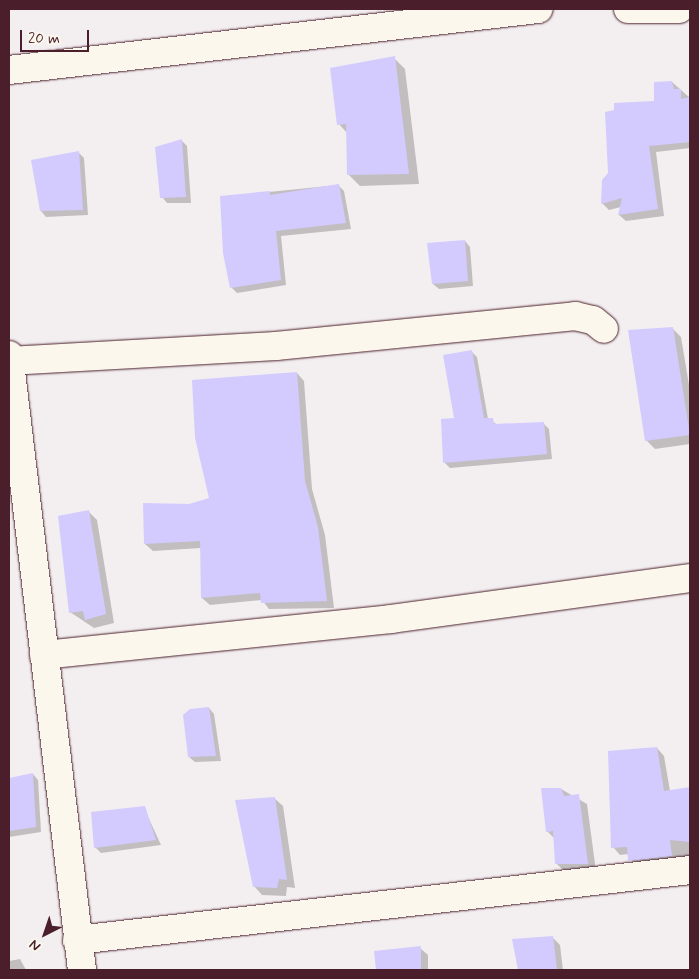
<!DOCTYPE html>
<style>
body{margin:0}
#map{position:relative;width:699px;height:979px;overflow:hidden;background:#f3eef0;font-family:Mynerve,sans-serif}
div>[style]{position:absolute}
.shadow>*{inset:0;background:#0003}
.building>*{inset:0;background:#d3cbfe}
.roads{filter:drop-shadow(0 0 1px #4a1f2b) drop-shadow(0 0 1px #4a1f2b)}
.minor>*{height:28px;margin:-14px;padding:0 14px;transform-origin:14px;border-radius:14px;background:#fbf7ec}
span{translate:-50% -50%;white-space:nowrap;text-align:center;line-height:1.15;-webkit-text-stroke:5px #fbf7ec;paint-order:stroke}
.frame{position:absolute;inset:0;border:10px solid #4a1f2b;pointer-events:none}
.north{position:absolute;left:20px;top:909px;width:50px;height:50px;-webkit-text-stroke:4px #fbf7ec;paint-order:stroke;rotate:221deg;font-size:14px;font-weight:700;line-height:20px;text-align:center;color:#4a1f2b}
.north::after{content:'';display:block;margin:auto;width:18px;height:22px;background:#4a1f2b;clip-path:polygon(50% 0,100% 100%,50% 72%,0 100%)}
.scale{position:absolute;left:20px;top:30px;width:69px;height:22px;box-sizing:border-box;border:2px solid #4a1f2b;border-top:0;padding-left:6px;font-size:15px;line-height:18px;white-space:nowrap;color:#4a1f2b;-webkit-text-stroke:4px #fbf7ec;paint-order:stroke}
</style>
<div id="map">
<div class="shadow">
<div style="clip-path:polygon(394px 58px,405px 69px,419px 184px,360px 186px,349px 175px,347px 133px,339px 124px)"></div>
<div style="clip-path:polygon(672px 82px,690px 98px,690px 148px,656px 152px,664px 216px,626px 221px,619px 215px,621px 207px,609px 210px,602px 203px,609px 173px)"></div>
<div style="clip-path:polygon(181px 140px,187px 146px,191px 203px,167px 203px,162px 197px)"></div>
<div style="clip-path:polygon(78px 152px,84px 158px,88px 215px,46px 217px,41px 211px)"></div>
<div style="clip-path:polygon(338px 185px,344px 191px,351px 229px,281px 236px,286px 285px,237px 293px,232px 288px,269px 192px)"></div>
<div style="clip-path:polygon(465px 241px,470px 247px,473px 286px,439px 289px,433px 284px)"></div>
<div style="clip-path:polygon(672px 328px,681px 337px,690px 391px,690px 444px,655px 449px,646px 440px)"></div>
<div style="clip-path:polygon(471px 351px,477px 357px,488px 419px,498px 425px,543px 423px,549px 429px,552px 459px,450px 468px,444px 462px)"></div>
<div style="clip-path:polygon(297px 373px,304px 381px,312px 489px,325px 535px,334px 608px,269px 609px,262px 600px,210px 605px,202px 598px,201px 548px,153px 551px,145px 544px,189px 505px,210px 499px)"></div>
<div style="clip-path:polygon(88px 511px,97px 520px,114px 623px,94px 628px,70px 612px)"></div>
<div style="clip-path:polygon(209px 708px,214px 714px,221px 761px,195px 762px,189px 757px)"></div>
<div style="clip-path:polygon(657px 748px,664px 756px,670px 791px,690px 789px,690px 856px,636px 868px,628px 854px,620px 855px,613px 847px)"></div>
<div style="clip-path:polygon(33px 774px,38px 780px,41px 832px,9px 837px,9px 779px)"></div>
<div style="clip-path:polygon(561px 789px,587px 804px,596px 871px,565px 872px,556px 863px,554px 838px,547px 831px)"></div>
<div style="clip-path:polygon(274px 798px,283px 806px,295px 888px,287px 887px,286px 896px,262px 895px,254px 886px)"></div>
<div style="clip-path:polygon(144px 808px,161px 845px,101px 853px,95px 847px)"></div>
<div style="clip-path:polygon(553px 938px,560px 945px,563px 970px,519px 970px,513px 940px)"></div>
<div style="clip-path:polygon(420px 948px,428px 955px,428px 970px,377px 970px,375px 952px)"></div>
<div style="clip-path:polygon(20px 959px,26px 970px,9px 970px,9px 961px)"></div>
</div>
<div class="building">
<div style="clip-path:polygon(395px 56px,409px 174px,347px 175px,346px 124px,337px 125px,330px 68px)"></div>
<div style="clip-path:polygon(672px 81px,674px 89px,681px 89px,681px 99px,690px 97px,690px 142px,649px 146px,658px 209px,618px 215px,622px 198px,601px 204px,602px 180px,608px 173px,605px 112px,614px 110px,614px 103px,654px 101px,654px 82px)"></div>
<div style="clip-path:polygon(182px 139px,186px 197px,160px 198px,155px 147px)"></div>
<div style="clip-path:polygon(79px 151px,83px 210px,40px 211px,31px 160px)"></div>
<div style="clip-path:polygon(339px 184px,346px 223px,276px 231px,281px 280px,230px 288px,223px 253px,220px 196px,270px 191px,270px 195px)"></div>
<div style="clip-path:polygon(465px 240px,468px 281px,432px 284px,427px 243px)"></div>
<div style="clip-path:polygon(673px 327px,690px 435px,645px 441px,628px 330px)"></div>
<div style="clip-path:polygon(472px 350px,484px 418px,493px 418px,494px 424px,544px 422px,547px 454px,443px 463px,441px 419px,454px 418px,443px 355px)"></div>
<div style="clip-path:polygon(297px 372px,305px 481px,318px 527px,327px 601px,261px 603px,260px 593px,201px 598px,200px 541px,144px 544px,143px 503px,189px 504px,209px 498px,195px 438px,192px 380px)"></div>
<div style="clip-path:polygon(89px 510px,106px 614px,85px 620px,83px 611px,69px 613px,58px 516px)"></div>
<div style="clip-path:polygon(209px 707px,216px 756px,188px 757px,183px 715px,190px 709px)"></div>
<div style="clip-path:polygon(657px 747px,664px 791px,690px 787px,690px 842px,670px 840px,672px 856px,628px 861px,627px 847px,611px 848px,608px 751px)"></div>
<div style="clip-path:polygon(33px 773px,36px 827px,9px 831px,9px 778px)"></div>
<div style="clip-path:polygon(541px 788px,561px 788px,564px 796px,579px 794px,588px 864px,555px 864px,553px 831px,546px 832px)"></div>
<div style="clip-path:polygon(275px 797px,287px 880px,279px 879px,277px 888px,253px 887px,235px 800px)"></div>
<div style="clip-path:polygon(145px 806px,156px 840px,94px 848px,91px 812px)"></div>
<div style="clip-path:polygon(553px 936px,557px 970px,518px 970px,512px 939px)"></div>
<div style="clip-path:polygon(421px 946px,421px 970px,376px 970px,374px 951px)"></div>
</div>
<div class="roads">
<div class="minor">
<div style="left:628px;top:9px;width:51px"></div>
<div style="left:9px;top:70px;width:533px;rotate:-6.58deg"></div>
<div style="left:9px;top:355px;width:619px;rotate:83.23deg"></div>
<div style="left:9px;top:361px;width:267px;rotate:-3.2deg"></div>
<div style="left:276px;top:346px;width:301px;rotate:-5.7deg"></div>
<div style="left:575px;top:316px;width:18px;rotate:13deg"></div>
<div style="left:593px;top:320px;width:14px;rotate:39deg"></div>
<div style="left:44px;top:655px;width:349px;rotate:-5.9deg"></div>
<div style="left:391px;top:619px;width:302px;rotate:-7.8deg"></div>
<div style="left:77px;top:940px;width:617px;rotate:-6.51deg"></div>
</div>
</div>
<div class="frame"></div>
<div class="north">N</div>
<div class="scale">20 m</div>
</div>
